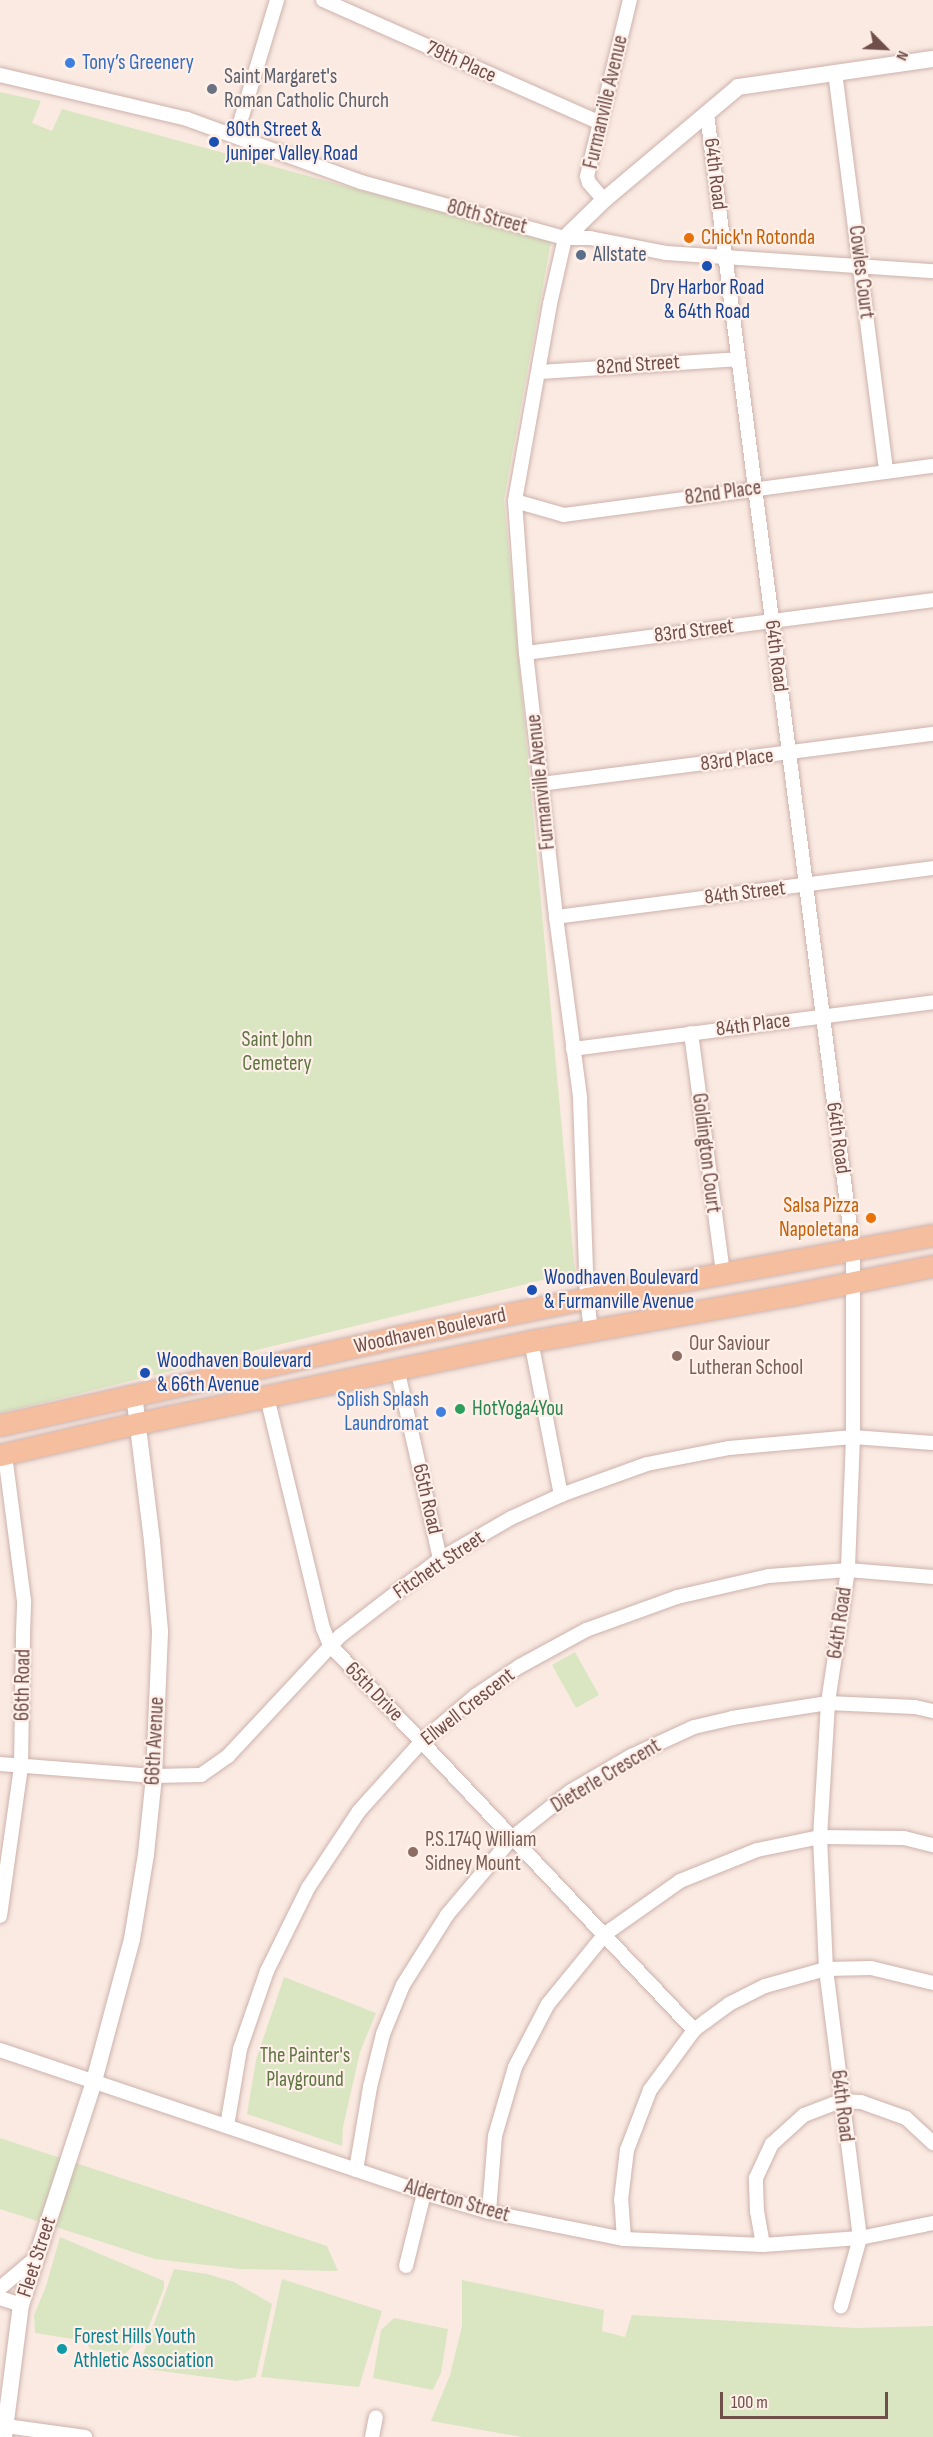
<!DOCTYPE html>
<meta charset="utf-8">
<style>
body{margin:0}
#map{position:relative;width:933px;height:2437px;overflow:hidden;background:#faeae2;font-family:"Sofia Sans Condensed",sans-serif}
div>[style]{position:absolute}
.green>*{inset:0;background:#dae6c2}
.roads{filter:drop-shadow(0 0 2px #cdb2ac) drop-shadow(0 0 2px #cdb2ac)}
.minor>*{height:14px;margin:-7px;padding:0 7px;transform-origin:7px;border-radius:7px;background:#fff}
.tertiary>*{height:16px;margin:-8px;padding:0 8px;transform-origin:8px;border-radius:8px;background:#fff}
.primary>*{height:21px;margin:-10.5px;padding:0 10.5px;transform-origin:10.5px;border-radius:10.5px;background:#f5be9e}
.dots>*{width:16px;height:16px;translate:-50% -50%;box-sizing:border-box;border:3px solid #feefe8;border-radius:50%}
span{translate:-50% -50%;white-space:nowrap;text-align:center;line-height:1.15;-webkit-text-stroke:4.5px #feefe8;paint-order:stroke}
.street-label{font-size:21px;color:#704e4a}
.shop-label{font-size:21px;color:#366cbe}
.left{translate:0 -50%;text-align:left}
.right{translate:-100% -50%;text-align:right}
.worship-label{font-size:21px;color:#5b616d}
.transit-label{font-size:21px;color:#164399}
.food-label{font-size:21px;color:#c56008}
.service-label{font-size:21px;color:#4e5e75}
.park-label{font-size:21px;color:#5f7543}
.education-label{font-size:21px;color:#785e54}
.leisure-label{font-size:21px;color:#27864d}
.culture-label{font-size:21px;color:#0d838f}
.north{position:absolute;left:855px;top:18px;width:60px;height:60px;-webkit-text-stroke:4px #feefe8;paint-order:stroke;rotate:114deg;font-size:16px;font-weight:700;line-height:24px;text-align:center;color:#704e4a}
.north::after{content:'';display:block;margin:auto;width:21px;height:27px;background:#704e4a;clip-path:polygon(50% 0,100% 100%,50% 72%,0 100%)}
.scale{position:absolute;left:720px;top:2392px;width:168px;height:27px;box-sizing:border-box;border:3px solid #704e4a;border-top:0;padding-left:8px;font-size:18px;line-height:21px;white-space:nowrap;color:#704e4a;-webkit-text-stroke:4px #feefe8;paint-order:stroke}
</style>
<div id="map">
<div class="green">
<div style="clip-path:polygon(0 92px,41px 101px,32px 123px,52px 131px,62px 109px,551px 242px,504px 499px,575px 1272px,0 1413px)"></div>
<div style="clip-path:polygon(575px 1652px,599px 1695px,576px 1708px,552px 1665px)"></div>
<div style="clip-path:polygon(284px 1977px,376px 2013px,360px 2052px,343px 2127px,342px 2146px,247px 2114px,256px 2060px)"></div>
<div style="clip-path:polygon(0 2138px,327px 2246px,338px 2271px,240px 2269px,155px 2259px,0 2209px)"></div>
<div style="clip-path:polygon(60px 2237px,164px 2281px,164px 2288px,147px 2331px,125px 2354px,90px 2349px,86px 2341px,35px 2333px,34px 2315px,46px 2286px)"></div>
<div style="clip-path:polygon(174px 2269px,207px 2274px,234px 2282px,272px 2304px,256px 2377px,237px 2381px,138px 2368px)"></div>
<div style="clip-path:polygon(282px 2279px,382px 2311px,359px 2387px,261px 2377px)"></div>
<div style="clip-path:polygon(462px 2280px,604px 2310px,602px 2331px,625px 2337px,632px 2315px,856px 2328px,933px 2326px,933px 2437px,522px 2437px,431px 2421px,450px 2375px,462px 2326px)"></div>
<div style="clip-path:polygon(394px 2318px,448px 2329px,441px 2373px,433px 2390px,373px 2378px,381px 2330px)"></div>
</div>
<div class="roads">
<div class="minor">
<div style="left:323px;top:0;width:303px;rotate:23.9deg"></div>
<div style="left:835px;top:72px;width:403px;rotate:82.7deg"></div>
<div style="left:0;top:75px;width:192px;rotate:13.2deg"></div>
<div style="left:187px;top:119px;width:185px;rotate:19.9deg"></div>
<div style="left:361px;top:182px;width:212px;rotate:15.4deg"></div>
<div style="left:565px;top:238px;width:25px"></div>
<div style="left:590px;top:238px;width:77px;rotate:11.2deg"></div>
<div style="left:666px;top:253px;width:268px;rotate:3.9deg"></div>
<div style="left:707px;top:114px;width:1145px;rotate:82.68deg"></div>
<div style="left:853px;top:1250px;width:187px;rotate:90deg"></div>
<div style="left:853px;top:1437px;width:133px;rotate:92.2deg"></div>
<div style="left:848px;top:1570px;width:134px;rotate:98.6deg"></div>
<div style="left:828px;top:1703px;width:134px;rotate:93.4deg"></div>
<div style="left:820px;top:1837px;width:132px;rotate:87.4deg"></div>
<div style="left:826px;top:1969px;width:271px;rotate:82.8deg"></div>
<div style="left:860px;top:2238px;width:71px;rotate:105.6deg"></div>
<div style="left:236px;top:136px;width:142px;rotate:-73.2deg"></div>
<div style="left:604px;top:200px;width:23px;rotate:-131deg"></div>
<div style="left:589px;top:183px;width:7px;rotate:-106deg"></div>
<div style="left:587px;top:176px;width:181px;rotate:-76.3deg"></div>
<div style="left:565px;top:238px;width:68px;rotate:102.8deg"></div>
<div style="left:550px;top:304px;width:200px;rotate:100.1deg"></div>
<div style="left:515px;top:501px;width:152px;rotate:85.9deg"></div>
<div style="left:526px;top:653px;width:266px;rotate:83.5deg"></div>
<div style="left:556px;top:917px;width:183px;rotate:82.4deg"></div>
<div style="left:580px;top:1098px;width:200px;rotate:88deg"></div>
<div style="left:587px;top:1298px;width:31px;rotate:83deg"></div>
<div style="left:539px;top:372px;width:199px;rotate:-3.7deg"></div>
<div style="left:515px;top:501px;width:51px;rotate:15.9deg"></div>
<div style="left:564px;top:515px;width:372px;rotate:-7.6deg"></div>
<div style="left:526px;top:653px;width:410px;rotate:-7.4deg"></div>
<div style="left:541px;top:784px;width:395px;rotate:-7.3deg"></div>
<div style="left:556px;top:917px;width:380px;rotate:-7.4deg"></div>
<div style="left:691px;top:1033px;width:242px;rotate:82.4deg"></div>
<div style="left:573px;top:1049px;width:363px;rotate:-7.4deg"></div>
<div style="left:531px;top:1341px;width:157px;rotate:79deg"></div>
<div style="left:397px;top:1368px;width:196px;rotate:77.3deg"></div>
<div style="left:267px;top:1397px;width:238px;rotate:76.4deg"></div>
<div style="left:323px;top:1628px;width:18px;rotate:68deg"></div>
<div style="left:330px;top:1645px;width:530px;rotate:46.61deg"></div>
<div style="left:0;top:1764px;width:154px;rotate:4.5deg"></div>
<div style="left:154px;top:1776px;width:47px;rotate:-1.2deg"></div>
<div style="left:201px;top:1775px;width:33px;rotate:-35deg"></div>
<div style="left:228px;top:1756px;width:164px;rotate:-47deg"></div>
<div style="left:340px;top:1636px;width:126px;rotate:-37.6deg"></div>
<div style="left:440px;top:1559px;width:82px;rotate:-30deg"></div>
<div style="left:511px;top:1518px;width:55px;rotate:-24.7deg"></div>
<div style="left:561px;top:1495px;width:91px;rotate:-19.8deg"></div>
<div style="left:647px;top:1464px;width:84px;rotate:-11deg"></div>
<div style="left:729px;top:1448px;width:124px;rotate:-5.1deg"></div>
<div style="left:853px;top:1437px;width:80px;rotate:4.3deg"></div>
<div style="left:0;top:1916px;width:151px;rotate:-82deg"></div>
<div style="left:21px;top:1766px;width:132px;rotate:-89.1deg"></div>
<div style="left:23px;top:1634px;width:33px;rotate:-88deg"></div>
<div style="left:24px;top:1601px;width:148px;rotate:-97.4deg"></div>
<div style="left:0;top:2050px;width:447px;rotate:18.6deg"></div>
<div style="left:424px;top:2193px;width:68px;rotate:16.3deg"></div>
<div style="left:489px;top:2212px;width:138px;rotate:11.3deg"></div>
<div style="left:624px;top:2239px;width:139px;rotate:2.5deg"></div>
<div style="left:763px;top:2245px;width:97px;rotate:-4.1deg"></div>
<div style="left:860px;top:2238px;width:75px;rotate:-11.6deg"></div>
<div style="left:227px;top:2126px;width:78px;rotate:-80.4deg"></div>
<div style="left:240px;top:2049px;width:83px;rotate:-70.9deg"></div>
<div style="left:267px;top:1971px;width:93px;rotate:-63.7deg"></div>
<div style="left:308px;top:1888px;width:92px;rotate:-56.5deg"></div>
<div style="left:359px;top:1811px;width:94px;rotate:-48deg"></div>
<div style="left:422px;top:1741px;width:70px;rotate:-40.3deg"></div>
<div style="left:475px;top:1696px;width:54px;rotate:-33.7deg"></div>
<div style="left:520px;top:1666px;width:75px;rotate:-28.6deg"></div>
<div style="left:586px;top:1630px;width:97px;rotate:-19.9deg"></div>
<div style="left:677px;top:1597px;width:94px;rotate:-12.9deg"></div>
<div style="left:769px;top:1576px;width:79px;rotate:-4.3deg"></div>
<div style="left:848px;top:1570px;width:85px;rotate:4.7deg"></div>
<div style="left:356px;top:2170px;width:84px;rotate:-80.4deg"></div>
<div style="left:370px;top:2087px;width:55px;rotate:-76.2deg"></div>
<div style="left:383px;top:2034px;width:53px;rotate:-67.8deg"></div>
<div style="left:403px;top:1985px;width:83px;rotate:-57.8deg"></div>
<div style="left:447px;top:1915px;width:102px;rotate:-49.8deg"></div>
<div style="left:513px;top:1837px;width:74px;rotate:-38.4deg"></div>
<div style="left:571px;top:1791px;width:69px;rotate:-30.3deg"></div>
<div style="left:631px;top:1756px;width:69px;rotate:-24.7deg"></div>
<div style="left:694px;top:1727px;width:39px;rotate:-13deg"></div>
<div style="left:732px;top:1718px;width:97px;rotate:-8.9deg"></div>
<div style="left:828px;top:1703px;width:87px;rotate:2.6deg"></div>
<div style="left:915px;top:1707px;width:18px;rotate:13deg"></div>
<div style="left:489px;top:2212px;width:76px;rotate:-85.5deg"></div>
<div style="left:495px;top:2136px;width:72px;rotate:-73.8deg"></div>
<div style="left:515px;top:2067px;width:71px;rotate:-62.4deg"></div>
<div style="left:548px;top:2004px;width:90px;rotate:-50.8deg"></div>
<div style="left:605px;top:1934px;width:92px;rotate:-35.2deg"></div>
<div style="left:680px;top:1881px;width:83px;rotate:-21.9deg"></div>
<div style="left:757px;top:1850px;width:64px;rotate:-11.7deg"></div>
<div style="left:820px;top:1837px;width:84px;rotate:0.7deg"></div>
<div style="left:904px;top:1838px;width:30px;rotate:14deg"></div>
<div style="left:624px;top:2239px;width:39px;rotate:-94deg"></div>
<div style="left:621px;top:2200px;width:50px;rotate:-83.2deg"></div>
<div style="left:627px;top:2150px;width:64px;rotate:-69deg"></div>
<div style="left:650px;top:2090px;width:74px;rotate:-53.7deg"></div>
<div style="left:694px;top:2030px;width:15px;rotate:-37deg"></div>
<div style="left:706px;top:2021px;width:29px;rotate:-36deg"></div>
<div style="left:729px;top:2004px;width:40px;rotate:-26.6deg"></div>
<div style="left:765px;top:1986px;width:63px;rotate:-15.6deg"></div>
<div style="left:826px;top:1969px;width:45px;rotate:-1.3deg"></div>
<div style="left:871px;top:1968px;width:64px;rotate:13.6deg"></div>
<div style="left:763px;top:2245px;width:34px;rotate:-100deg"></div>
<div style="left:757px;top:2212px;width:34px;rotate:-92deg"></div>
<div style="left:756px;top:2178px;width:38px;rotate:-65deg"></div>
<div style="left:772px;top:2144px;width:43px;rotate:-42.2deg"></div>
<div style="left:804px;top:2115px;width:40px;rotate:-21deg"></div>
<div style="left:841px;top:2101px;width:20px;rotate:3deg"></div>
<div style="left:861px;top:2102px;width:48px;rotate:19.6deg"></div>
<div style="left:906px;top:2118px;width:37px;rotate:43deg"></div>
<div style="left:406px;top:2266px;width:75px;rotate:-76.1deg"></div>
<div style="left:0;top:2288px;width:50px;rotate:-40.1deg"></div>
<div style="left:0;top:2298px;width:22px;rotate:18deg"></div>
<div style="left:6px;top:2426px;width:80px;rotate:7.9deg"></div>
<div style="left:372px;top:2437px;width:20px;rotate:-79deg"></div>
</div>
<div class="tertiary">
<div style="left:565px;top:238px;width:54px;rotate:-44.3deg"></div>
<div style="left:604px;top:200px;width:175px;rotate:-40.1deg"></div>
<div style="left:738px;top:87px;width:197px;rotate:-8.2deg"></div>
<div style="left:4px;top:2437px;width:133px;rotate:-82.7deg"></div>
<div style="left:21px;top:2305px;width:236px;rotate:-71.9deg"></div>
<div style="left:94px;top:2081px;width:147px;rotate:-75deg"></div>
<div style="left:132px;top:1939px;width:86px;rotate:-80.6deg"></div>
<div style="left:146px;top:1854px;width:78px;rotate:-84.1deg"></div>
<div style="left:154px;top:1776px;width:145px;rotate:-87.6deg"></div>
<div style="left:160px;top:1631px;width:90px;rotate:-95.1deg"></div>
<div style="left:152px;top:1541px;width:147px;rotate:-97deg"></div>
</div>
<div class="primary">
<div style="left:0;top:1425px;width:401px;rotate:-12.5deg"></div>
<div style="left:391px;top:1338px;width:200px;rotate:-11.5deg"></div>
<div style="left:587px;top:1298px;width:352px;rotate:-10.3deg"></div>
<div style="left:0;top:1455px;width:143px;rotate:-13deg"></div>
<div style="left:139px;top:1423px;width:400px;rotate:-11.8deg"></div>
<div style="left:531px;top:1341px;width:263px;rotate:-10.1deg"></div>
<div style="left:790px;top:1295px;width:146px;rotate:-11.5deg"></div>
</div>
</div>
<div class="dots">
<div style="left:70px;top:63px;background:#3f7fe0"></div>
<div style="left:212px;top:89px;background:#6b7280"></div>
<div style="left:214px;top:142px;background:#1a4fb4"></div>
<div style="left:689px;top:238px;background:#e8710a"></div>
<div style="left:581px;top:255px;background:#5c6f8a"></div>
<div style="left:707px;top:266px;background:#1a4fb4"></div>
<div style="left:871px;top:1218px;background:#e8710a"></div>
<div style="left:532px;top:1290px;background:#1a4fb4"></div>
<div style="left:677px;top:1356px;background:#8d6e63"></div>
<div style="left:145px;top:1373px;background:#1a4fb4"></div>
<div style="left:460px;top:1409px;background:#2e9e5b"></div>
<div style="left:441px;top:1412px;background:#3f7fe0"></div>
<div style="left:413px;top:1852px;background:#8d6e63"></div>
<div style="left:62px;top:2349px;background:#0f9aa8"></div>
</div>
<div class="street-label">
<span style="left:461px;top:62px;rotate:24deg">79th Place</span>
<span style="left:606px;top:102px;rotate:-77deg">Furmanville Avenue</span>
<span style="left:715px;top:174px;rotate:83deg">64th Road</span>
<span style="left:487px;top:217px;rotate:15deg">80th Street</span>
<span style="left:861px;top:272px;rotate:83deg">Cowles Court</span>
<span style="left:638px;top:365px;rotate:-4deg">82nd Street</span>
<span style="left:723px;top:493px;rotate:-8deg">82nd Place</span>
<span style="left:694px;top:631px;rotate:-7deg">83rd Street</span>
<span style="left:776px;top:656px;rotate:83deg">64th Road</span>
<span style="left:737px;top:760px;rotate:-7deg">83rd Place</span>
<span style="left:541px;top:782px;rotate:-96deg">Furmanville Avenue</span>
<span style="left:745px;top:893px;rotate:-7deg">84th Street</span>
<span style="left:753px;top:1025px;rotate:-7deg">84th Place</span>
<span style="left:838px;top:1138px;rotate:82deg">64th Road</span>
<span style="left:706px;top:1153px;rotate:83deg">Goldington Court</span>
<span style="left:430px;top:1331px;rotate:-12deg">Woodhaven Boulevard</span>
<span style="left:427px;top:1499px;rotate:77deg">65th Road</span>
<span style="left:439px;top:1565px;rotate:-34deg">Fitchett Street</span>
<span style="left:840px;top:1623px;rotate:-82deg">64th Road</span>
<span style="left:23px;top:1685px;rotate:-89deg">66th Road</span>
<span style="left:374px;top:1692px;rotate:46deg">65th Drive</span>
<span style="left:468px;top:1707px;rotate:-38deg">Ellwell Crescent</span>
<span style="left:155px;top:1741px;rotate:-87deg">66th Avenue</span>
<span style="left:606px;top:1776px;rotate:-31deg">Dieterle Crescent</span>
<span style="left:842px;top:2106px;rotate:83deg">64th Road</span>
<span style="left:457px;top:2201px;rotate:16deg">Alderton Street</span>
<span style="left:37px;top:2257px;rotate:-72deg">Fleet Street</span>
</div>
<div class="shop-label">
<span class="left" style="left:82px;top:63px">Tony’s Greenery</span>
<span class="right" style="left:429px;top:1412px">Splish Splash<br>Laundromat</span>
</div>
<div class="worship-label">
<span class="left" style="left:224px;top:89px">Saint Margaret's<br>Roman Catholic Church</span>
</div>
<div class="transit-label">
<span class="left" style="left:226px;top:142px">80th Street &amp;<br>Juniper Valley Road</span>
<span style="left:707px;top:300px">Dry Harbor Road<br>&amp; 64th Road</span>
<span class="left" style="left:544px;top:1290px">Woodhaven Boulevard<br>&amp; Furmanville Avenue</span>
<span class="left" style="left:157px;top:1373px">Woodhaven Boulevard<br>&amp; 66th Avenue</span>
</div>
<div class="food-label">
<span class="left" style="left:701px;top:238px">Chick'n Rotonda</span>
<span class="right" style="left:859px;top:1218px">Salsa Pizza<br>Napoletana</span>
</div>
<div class="service-label">
<span class="left" style="left:593px;top:255px">Allstate</span>
</div>
<div class="park-label">
<span style="left:277px;top:1052px">Saint John<br>Cemetery</span>
<span style="left:305px;top:2068px">The Painter's<br>Playground</span>
</div>
<div class="education-label">
<span class="left" style="left:689px;top:1356px">Our Saviour<br>Lutheran School</span>
<span class="left" style="left:425px;top:1852px">P.S.174Q William<br>Sidney Mount</span>
</div>
<div class="leisure-label">
<span class="left" style="left:472px;top:1409px">HotYoga4You</span>
</div>
<div class="culture-label">
<span class="left" style="left:74px;top:2349px">Forest Hills Youth<br>Athletic Association</span>
</div>
<div class="north">N</div>
<div class="scale">100 m</div>
</div>
